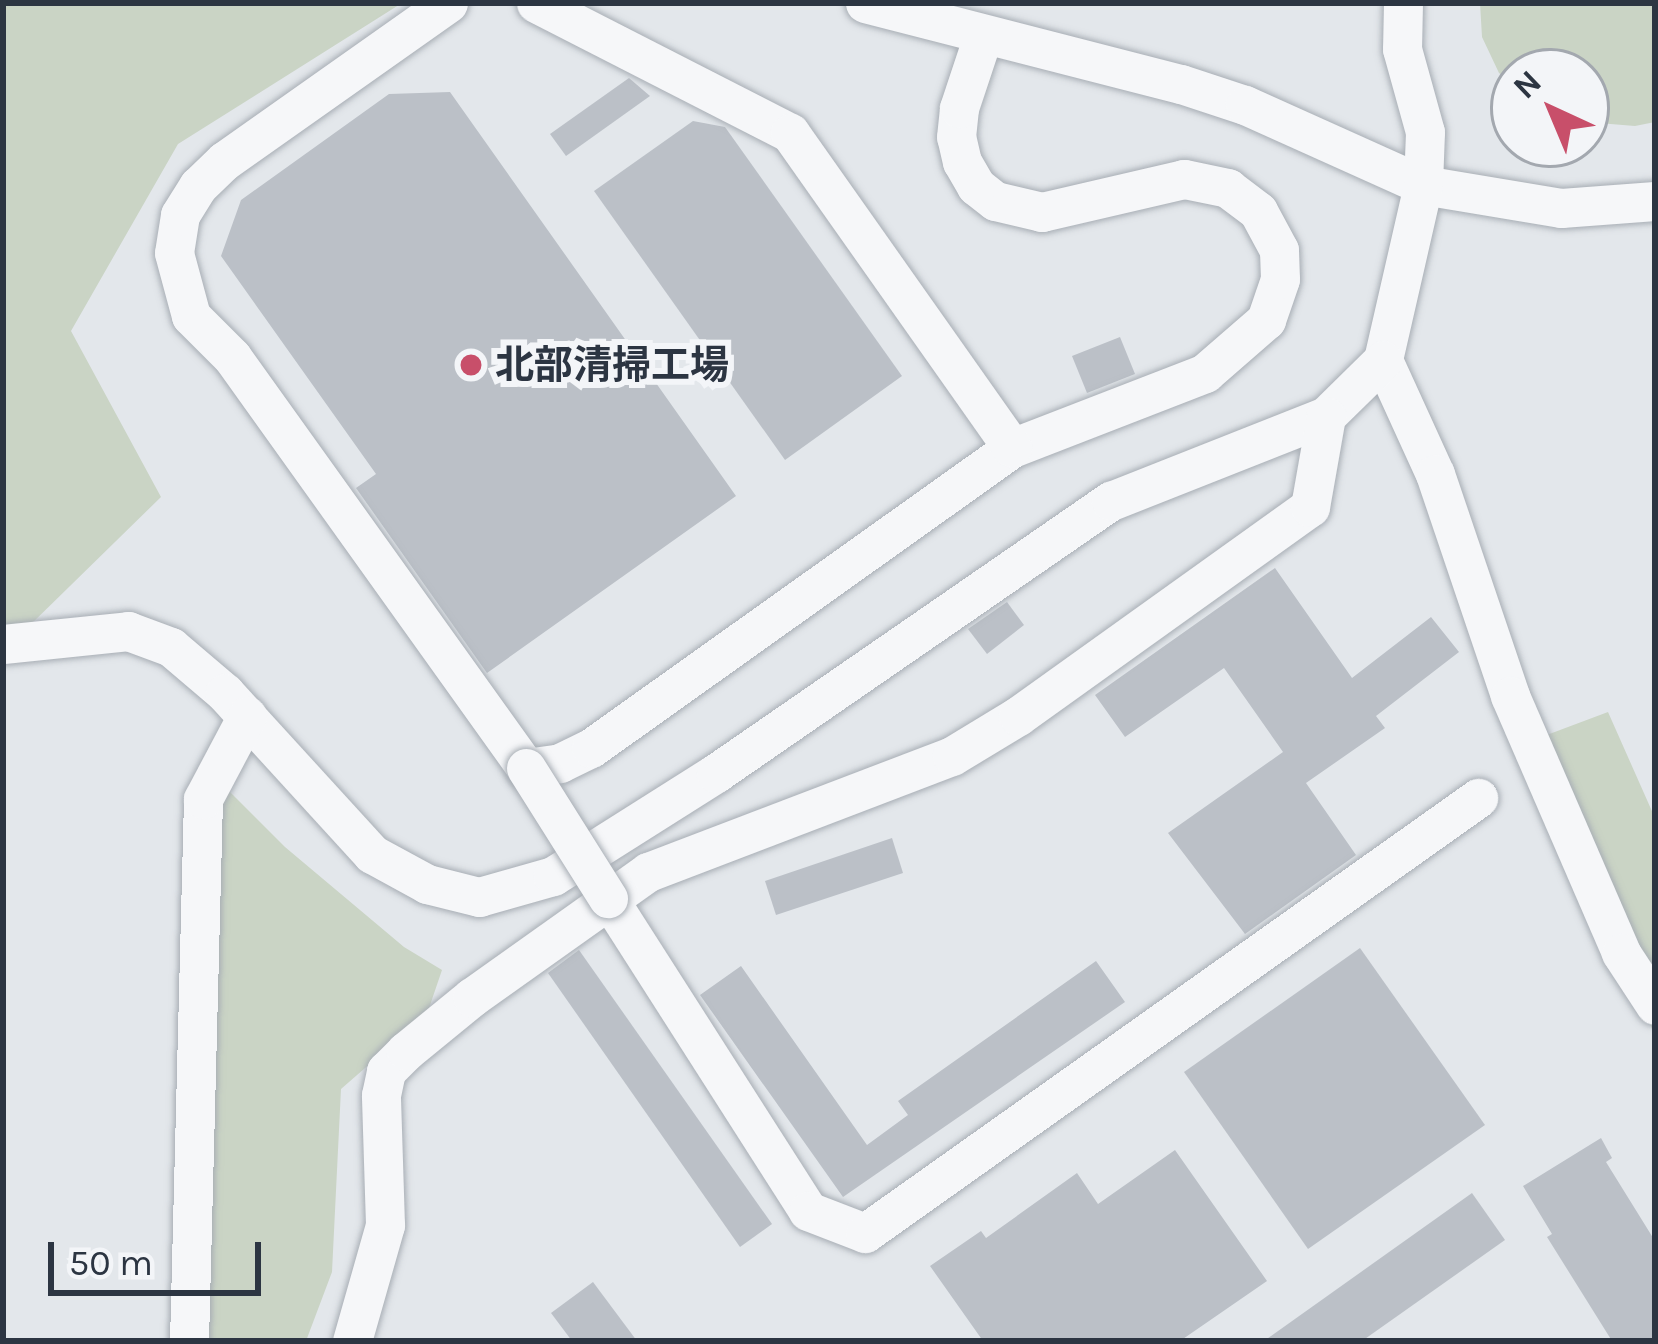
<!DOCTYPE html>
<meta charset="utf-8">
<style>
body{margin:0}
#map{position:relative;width:1658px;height:1344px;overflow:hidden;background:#e3e7eb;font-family:Karla,"Noto Sans JP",sans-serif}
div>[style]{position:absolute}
.green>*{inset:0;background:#cad4c5}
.building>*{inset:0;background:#bbc0c7}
.roads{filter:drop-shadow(0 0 3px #a8aeb5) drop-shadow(0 0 3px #a8aeb5)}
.minor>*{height:39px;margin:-19.5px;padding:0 19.5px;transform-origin:19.5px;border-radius:19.5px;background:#f6f7f9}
.bridges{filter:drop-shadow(0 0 3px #a8aeb5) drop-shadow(0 0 3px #a8aeb5)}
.minor-bridge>*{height:39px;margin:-19.5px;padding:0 19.5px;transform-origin:19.5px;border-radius:19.5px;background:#f6f7f9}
.dots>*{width:33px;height:33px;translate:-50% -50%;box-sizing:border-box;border:6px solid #f3f5f8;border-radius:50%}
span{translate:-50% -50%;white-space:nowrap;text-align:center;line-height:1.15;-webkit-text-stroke:12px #f3f5f8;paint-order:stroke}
.poi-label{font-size:39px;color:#2c3542;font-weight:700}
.left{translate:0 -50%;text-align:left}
.frame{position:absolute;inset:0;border:6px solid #2c3542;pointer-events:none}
.north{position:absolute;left:1490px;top:48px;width:120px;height:120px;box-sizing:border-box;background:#f3f5f8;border:3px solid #a3a8af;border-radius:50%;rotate:316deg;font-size:33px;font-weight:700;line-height:48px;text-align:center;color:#2c3542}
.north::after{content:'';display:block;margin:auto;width:42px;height:54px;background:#c84f6a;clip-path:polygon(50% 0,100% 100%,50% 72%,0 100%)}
.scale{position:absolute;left:48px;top:1242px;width:213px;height:54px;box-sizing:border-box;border:6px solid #2c3542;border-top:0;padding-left:15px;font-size:36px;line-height:42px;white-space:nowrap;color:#2c3542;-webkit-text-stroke:9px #f3f5f8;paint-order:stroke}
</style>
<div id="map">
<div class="green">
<div style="clip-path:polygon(3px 3px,402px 3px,178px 144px,71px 331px,161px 497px,24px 631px,3px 630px)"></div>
<div style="clip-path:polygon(1480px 3px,1655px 3px,1655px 122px,1635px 126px,1586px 122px,1586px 72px,1514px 72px,1514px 84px,1499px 73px,1482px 37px)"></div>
<div style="clip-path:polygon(1608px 712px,1655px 818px,1655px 1036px,1585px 868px,1520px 745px)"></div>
<div style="clip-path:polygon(223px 785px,285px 847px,404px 947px,442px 970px,427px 1014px,341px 1089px,332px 1272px,306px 1341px,207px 1341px,197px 927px)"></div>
</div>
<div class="building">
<div style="clip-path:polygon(629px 78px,650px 96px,566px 156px,550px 134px)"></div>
<div style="clip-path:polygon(450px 92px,736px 496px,487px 673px,356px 488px,376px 474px,221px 256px,241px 200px,389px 94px)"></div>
<div style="clip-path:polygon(693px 121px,725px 127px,902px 376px,785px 460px,594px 191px)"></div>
<div style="clip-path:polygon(1120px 337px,1135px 374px,1087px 393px,1072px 356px)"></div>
<div style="clip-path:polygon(1275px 568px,1352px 678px,1431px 617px,1459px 652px,1376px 716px,1385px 728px,1306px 783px,1356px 855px,1245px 934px,1168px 833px,1283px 752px,1224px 668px,1125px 737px,1095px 695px)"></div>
<div style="clip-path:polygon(1007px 602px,1024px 625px,987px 654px,968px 629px)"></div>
<div style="clip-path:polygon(892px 838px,903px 873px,776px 915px,765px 881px)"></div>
<div style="clip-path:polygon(1360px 948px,1485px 1125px,1308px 1249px,1184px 1072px)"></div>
<div style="clip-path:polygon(579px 950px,772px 1224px,740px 1247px,548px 973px)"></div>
<div style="clip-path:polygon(1096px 961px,1125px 1002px,843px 1197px,700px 995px,741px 966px,867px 1145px,908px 1115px,898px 1101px)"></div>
<div style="clip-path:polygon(1601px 1138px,1612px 1158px,1606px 1162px,1655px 1241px,1655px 1341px,1612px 1341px,1547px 1237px,1552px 1234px,1523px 1186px)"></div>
<div style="clip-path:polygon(1175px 1150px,1267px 1281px,1180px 1341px,983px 1341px,930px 1266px,981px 1231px,986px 1238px,1077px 1173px,1098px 1204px)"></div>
<div style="clip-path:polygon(1472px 1193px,1505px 1240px,1362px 1341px,1264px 1341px)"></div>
<div style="clip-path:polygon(593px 1282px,637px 1341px,572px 1341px,551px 1313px)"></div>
</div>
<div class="roads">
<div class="minor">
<div style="left:448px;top:3px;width:274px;rotate:144.8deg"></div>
<div style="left:224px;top:161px;width:36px;rotate:136deg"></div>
<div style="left:198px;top:186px;width:34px;rotate:122deg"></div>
<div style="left:180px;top:215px;width:38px;rotate:99deg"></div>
<div style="left:174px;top:253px;width:65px;rotate:74.9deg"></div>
<div style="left:191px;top:316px;width:58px;rotate:45deg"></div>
<div style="left:232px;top:357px;width:505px;rotate:54.42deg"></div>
<div style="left:526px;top:768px;width:34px;rotate:-8deg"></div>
<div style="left:560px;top:763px;width:34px;rotate:-26deg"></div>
<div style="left:591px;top:748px;width:517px;rotate:-35.47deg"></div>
<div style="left:1012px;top:448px;width:207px;rotate:-21.2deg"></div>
<div style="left:1205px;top:373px;width:81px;rotate:-41deg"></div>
<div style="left:1266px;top:320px;width:43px;rotate:-71.1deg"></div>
<div style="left:1280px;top:279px;width:29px;rotate:-92deg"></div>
<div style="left:1279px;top:250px;width:44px;rotate:-118.3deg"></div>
<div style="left:1258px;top:211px;width:38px;rotate:-143deg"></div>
<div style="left:1228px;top:188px;width:45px;rotate:-168.4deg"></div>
<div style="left:1184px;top:179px;width:146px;rotate:166.9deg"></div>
<div style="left:1042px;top:212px;width:48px;rotate:-166.8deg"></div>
<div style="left:995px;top:201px;width:24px;rotate:-142deg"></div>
<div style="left:976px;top:186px;width:28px;rotate:-120deg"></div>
<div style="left:962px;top:162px;width:26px;rotate:-103deg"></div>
<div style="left:956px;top:137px;width:29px;rotate:-84deg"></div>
<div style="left:959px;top:108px;width:76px;rotate:-71.6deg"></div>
<div style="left:536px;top:3px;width:285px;rotate:27.1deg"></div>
<div style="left:790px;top:133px;width:385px;rotate:54.8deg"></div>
<div style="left:865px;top:3px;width:326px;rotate:14.4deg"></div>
<div style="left:1181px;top:84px;width:67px;rotate:18.2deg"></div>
<div style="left:1245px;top:105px;width:195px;rotate:24.2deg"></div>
<div style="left:1423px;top:185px;width:140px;rotate:9.5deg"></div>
<div style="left:1561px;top:208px;width:94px;rotate:-4.3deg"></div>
<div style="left:1403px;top:3px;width:46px;rotate:91.2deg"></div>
<div style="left:1402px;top:49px;width:86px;rotate:74.5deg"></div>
<div style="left:1425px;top:132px;width:53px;rotate:92.2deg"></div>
<div style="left:1423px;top:185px;width:180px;rotate:102.9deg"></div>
<div style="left:1383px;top:360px;width:125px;rotate:65.5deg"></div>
<div style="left:1435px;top:474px;width:234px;rotate:71.3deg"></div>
<div style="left:1510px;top:696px;width:280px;rotate:66.6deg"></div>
<div style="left:1621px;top:953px;width:62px;rotate:56.8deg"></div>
<div style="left:3px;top:644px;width:126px;rotate:-5.9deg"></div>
<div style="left:128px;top:631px;width:46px;rotate:20.4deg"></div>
<div style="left:171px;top:647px;width:71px;rotate:40.4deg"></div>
<div style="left:225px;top:693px;width:218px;rotate:47.6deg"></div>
<div style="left:372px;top:854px;width:63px;rotate:28.6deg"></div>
<div style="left:427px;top:884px;width:54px;rotate:14deg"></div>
<div style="left:479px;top:897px;width:77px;rotate:-15.8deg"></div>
<div style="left:553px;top:876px;width:193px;rotate:-32.3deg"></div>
<div style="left:716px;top:773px;width:480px;rotate:-34.6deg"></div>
<div style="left:1111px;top:501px;width:231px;rotate:-21.6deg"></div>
<div style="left:1326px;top:416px;width:80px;rotate:-44.5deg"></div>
<div style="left:608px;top:898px;width:371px;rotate:57.4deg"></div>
<div style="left:808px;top:1211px;width:61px;rotate:21.1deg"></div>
<div style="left:865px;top:1233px;width:752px;rotate:-35.36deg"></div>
<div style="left:189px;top:1341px;width:542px;rotate:-88.52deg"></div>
<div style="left:203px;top:799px;width:94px;rotate:-62.1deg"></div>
<div style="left:352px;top:1341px;width:121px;rotate:-74.1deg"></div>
<div style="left:385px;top:1225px;width:130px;rotate:-91.8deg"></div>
<div style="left:381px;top:1095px;width:25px;rotate:-78deg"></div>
<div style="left:386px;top:1071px;width:28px;rotate:-45deg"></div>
<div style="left:406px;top:1051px;width:85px;rotate:-39.3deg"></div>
<div style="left:472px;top:997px;width:216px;rotate:-35.4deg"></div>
<div style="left:648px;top:872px;width:325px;rotate:-20.9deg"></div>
<div style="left:952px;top:756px;width:77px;rotate:-31.2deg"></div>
<div style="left:1018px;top:716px;width:359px;rotate:-35.6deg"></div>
<div style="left:1310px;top:507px;width:92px;rotate:-80deg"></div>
</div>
</div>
<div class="bridges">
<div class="minor-bridge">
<div style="left:526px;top:768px;width:154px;rotate:57.8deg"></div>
</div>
</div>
<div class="dots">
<div style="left:471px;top:365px;background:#c84f6a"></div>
</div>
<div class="poi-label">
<span class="left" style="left:495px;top:365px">北部清掃工場</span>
</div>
<div class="frame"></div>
<div class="north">N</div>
<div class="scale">50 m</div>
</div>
